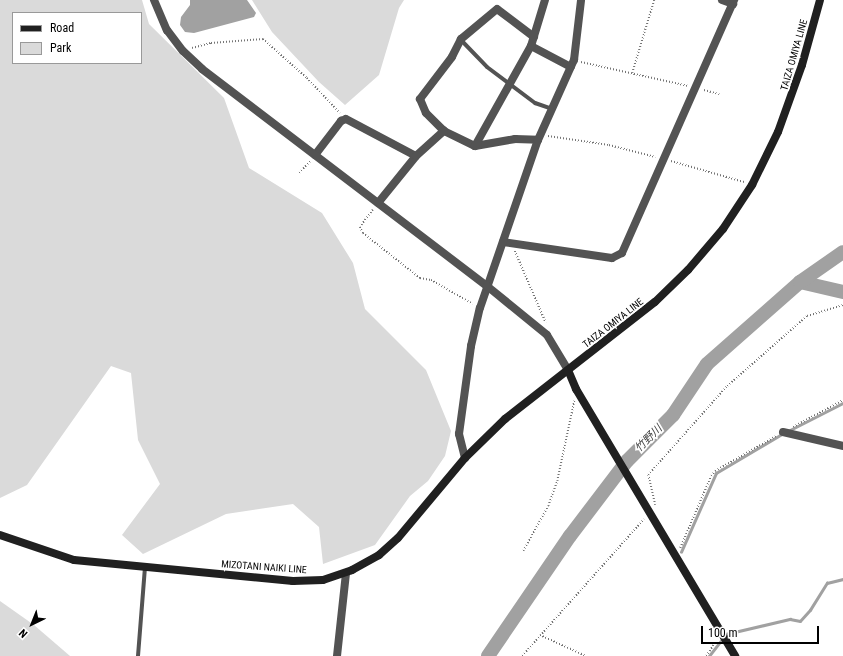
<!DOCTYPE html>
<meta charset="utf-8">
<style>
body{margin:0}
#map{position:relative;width:843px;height:656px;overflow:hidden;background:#fff;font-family:"Roboto Condensed","Noto Sans JP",sans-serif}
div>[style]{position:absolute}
.green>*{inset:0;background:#dadada}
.water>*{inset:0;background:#a1a1a1}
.stream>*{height:2.5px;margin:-1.25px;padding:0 1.25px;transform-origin:1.25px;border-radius:1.25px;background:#a1a1a1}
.river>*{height:14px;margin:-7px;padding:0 7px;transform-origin:7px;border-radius:7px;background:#a1a1a1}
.path>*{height:1.5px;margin-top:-0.75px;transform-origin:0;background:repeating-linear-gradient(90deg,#757575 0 1px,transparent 0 3px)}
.service>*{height:4px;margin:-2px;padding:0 2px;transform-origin:2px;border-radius:2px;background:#535353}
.minor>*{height:8px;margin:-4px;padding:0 4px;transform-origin:4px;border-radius:4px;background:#535353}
.tertiary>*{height:8px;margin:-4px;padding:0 4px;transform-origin:4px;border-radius:4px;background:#535353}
.secondary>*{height:8px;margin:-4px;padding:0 4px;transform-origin:4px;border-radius:4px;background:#202020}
span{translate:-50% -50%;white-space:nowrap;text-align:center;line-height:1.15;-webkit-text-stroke:3.5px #fff;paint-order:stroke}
.street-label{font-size:10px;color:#000}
.water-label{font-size:11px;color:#424242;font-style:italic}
.legend{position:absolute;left:12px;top:12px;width:130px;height:52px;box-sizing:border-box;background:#fff;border:1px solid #999;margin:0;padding:5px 7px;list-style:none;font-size:12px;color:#000}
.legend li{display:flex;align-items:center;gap:8px;height:20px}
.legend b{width:20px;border:1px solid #999}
.north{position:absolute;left:12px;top:604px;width:40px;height:40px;-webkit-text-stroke:3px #fff;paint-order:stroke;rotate:223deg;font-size:11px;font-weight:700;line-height:16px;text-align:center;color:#000}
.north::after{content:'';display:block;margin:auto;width:14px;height:18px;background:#000;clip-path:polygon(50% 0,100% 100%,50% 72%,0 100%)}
.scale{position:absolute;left:701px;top:626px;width:118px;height:18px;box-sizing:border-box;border:2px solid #000;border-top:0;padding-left:5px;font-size:12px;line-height:14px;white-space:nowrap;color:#000;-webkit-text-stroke:3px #fff;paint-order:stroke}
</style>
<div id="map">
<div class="green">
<div style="clip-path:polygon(evenodd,0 0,142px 0,149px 24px,224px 98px,249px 168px,322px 213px,353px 263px,365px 309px,426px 370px,451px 431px,445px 456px,428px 481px,410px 496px,375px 545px,323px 564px,319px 527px,293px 504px,226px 514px,143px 554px,122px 535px,160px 484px,138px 440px,131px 373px,111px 366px,27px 485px,0 498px,0 0,13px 13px,141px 13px,141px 63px,13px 63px,13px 13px)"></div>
<div style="clip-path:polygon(252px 0,404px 0,399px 8px,379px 75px,345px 105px,319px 82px,272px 32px)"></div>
<div style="clip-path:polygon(0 601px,34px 625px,70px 656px,0 656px)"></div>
</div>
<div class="water">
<div style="clip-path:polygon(190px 0,247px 0,256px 13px,254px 17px,194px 33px,185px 32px,180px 25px,181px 17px,190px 5px)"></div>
</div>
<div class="stream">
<div style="left:788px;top:431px;width:62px;rotate:-27deg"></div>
<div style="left:681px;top:552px;width:86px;rotate:-66.1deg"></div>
<div style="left:716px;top:473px;width:77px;rotate:-30.6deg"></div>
<div style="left:709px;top:656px;width:28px;rotate:-52deg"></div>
<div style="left:726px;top:634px;width:66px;rotate:-13.2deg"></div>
<div style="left:790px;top:619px;width:10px;rotate:11deg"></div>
<div style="left:800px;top:621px;width:15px;rotate:-48deg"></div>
<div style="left:810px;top:610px;width:32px;rotate:-58deg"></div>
<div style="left:827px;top:583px;width:16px;rotate:-14deg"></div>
</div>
<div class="river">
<div style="left:800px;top:282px;width:44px;rotate:13.1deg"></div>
<div style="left:488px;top:656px;width:145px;rotate:-55.7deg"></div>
<div style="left:570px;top:536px;width:94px;rotate:-52.8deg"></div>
<div style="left:627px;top:461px;width:65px;rotate:-45deg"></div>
<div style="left:673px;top:415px;width:61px;rotate:-56.3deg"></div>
<div style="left:707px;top:364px;width:124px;rotate:-41.4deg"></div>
<div style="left:800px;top:282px;width:52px;rotate:-34.9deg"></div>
</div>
<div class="path">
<div style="left:192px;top:48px;width:20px;rotate:-15deg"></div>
<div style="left:211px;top:43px;width:52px;rotate:-4.4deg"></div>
<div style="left:263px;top:39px;width:59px;rotate:41.6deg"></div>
<div style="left:307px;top:78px;width:48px;rotate:46.7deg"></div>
<div style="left:581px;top:62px;width:110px;rotate:12.6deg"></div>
<div style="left:632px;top:73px;width:76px;rotate:-73.2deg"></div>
<div style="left:704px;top:90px;width:16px;rotate:15deg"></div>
<div style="left:548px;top:136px;width:62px;rotate:8.4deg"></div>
<div style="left:609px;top:145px;width:48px;rotate:14.6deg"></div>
<div style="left:671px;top:161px;width:76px;rotate:16deg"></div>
<div style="left:299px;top:173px;width:16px;rotate:-47deg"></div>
<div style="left:373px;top:210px;width:21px;rotate:127deg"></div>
<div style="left:360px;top:227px;width:7px;rotate:63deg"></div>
<div style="left:363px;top:233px;width:73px;rotate:38.3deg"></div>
<div style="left:420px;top:278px;width:11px;rotate:10deg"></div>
<div style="left:431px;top:280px;width:48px;rotate:29.7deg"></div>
<div style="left:515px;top:251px;width:78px;rotate:66.7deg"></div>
<div style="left:793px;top:427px;width:57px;rotate:-28.4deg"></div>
<div style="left:655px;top:505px;width:31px;rotate:-103deg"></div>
<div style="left:648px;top:475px;width:119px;rotate:-48.4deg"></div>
<div style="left:727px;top:386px;width:106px;rotate:-41.2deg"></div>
<div style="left:807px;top:316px;width:38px;rotate:-17deg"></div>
<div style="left:680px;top:548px;width:78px;rotate:-66.7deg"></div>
<div style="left:711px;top:476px;width:6px;rotate:-51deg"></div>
<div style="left:715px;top:471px;width:70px;rotate:-29.8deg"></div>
<div style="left:523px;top:551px;width:51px;rotate:-60.9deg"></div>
<div style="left:548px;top:506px;width:27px;rotate:-70deg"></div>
<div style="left:557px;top:481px;width:82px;rotate:-78deg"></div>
<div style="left:540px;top:635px;width:51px;rotate:24.5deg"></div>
<div style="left:522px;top:656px;width:183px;rotate:-48.3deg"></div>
<div style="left:706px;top:656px;width:18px;rotate:-56deg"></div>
</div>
<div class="service">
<div style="left:461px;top:40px;width:37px;rotate:46deg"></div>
<div style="left:487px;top:67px;width:60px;rotate:36.9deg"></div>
<div style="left:535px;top:103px;width:18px;rotate:19deg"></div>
<div style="left:138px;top:656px;width:89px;rotate:-85.5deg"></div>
</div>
<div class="minor">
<div style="left:722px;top:0;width:12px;rotate:20deg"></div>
<div style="left:534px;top:37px;width:46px;rotate:-142.9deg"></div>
<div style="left:497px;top:9px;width:47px;rotate:140.2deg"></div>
<div style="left:461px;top:39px;width:20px;rotate:117deg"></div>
<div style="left:452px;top:57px;width:53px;rotate:127.3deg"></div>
<div style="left:420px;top:99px;width:15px;rotate:67deg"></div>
<div style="left:426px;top:113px;width:25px;rotate:45deg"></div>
<div style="left:444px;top:131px;width:34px;rotate:26deg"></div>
<div style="left:475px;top:146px;width:41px;rotate:-9.9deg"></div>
<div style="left:515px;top:139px;width:23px;rotate:2deg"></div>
<div style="left:531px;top:46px;width:45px;rotate:27.7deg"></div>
<div style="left:475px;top:146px;width:115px;rotate:-60.8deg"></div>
<div style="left:531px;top:46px;width:48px;rotate:-73.1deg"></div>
<div style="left:315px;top:155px;width:43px;rotate:-52.6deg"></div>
<div style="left:341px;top:121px;width:5px;rotate:-22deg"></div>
<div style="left:346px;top:119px;width:79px;rotate:27.9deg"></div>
<div style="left:378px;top:203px;width:60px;rotate:-51deg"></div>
<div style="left:416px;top:156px;width:38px;rotate:-42deg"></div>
<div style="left:503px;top:242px;width:110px;rotate:8.4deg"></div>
<div style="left:612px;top:258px;width:11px;rotate:-27deg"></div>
<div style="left:622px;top:253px;width:277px;rotate:-66.1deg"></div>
<div style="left:783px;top:432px;width:62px;rotate:13.1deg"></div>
<div style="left:465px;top:458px;width:25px;rotate:-104deg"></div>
<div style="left:459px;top:434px;width:89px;rotate:-82.2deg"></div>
<div style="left:471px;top:346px;width:39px;rotate:-77deg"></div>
<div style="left:480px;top:308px;width:178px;rotate:-71deg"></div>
<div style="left:538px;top:140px;width:88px;rotate:-65.8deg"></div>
<div style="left:574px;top:60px;width:60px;rotate:-83.3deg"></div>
<div style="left:337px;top:656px;width:83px;rotate:-83.8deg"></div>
</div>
<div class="tertiary">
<div style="left:154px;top:0;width:33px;rotate:67deg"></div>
<div style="left:167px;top:30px;width:26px;rotate:53deg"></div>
<div style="left:183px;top:51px;width:26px;rotate:43deg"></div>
<div style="left:202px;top:69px;width:358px;rotate:37.3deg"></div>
<div style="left:487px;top:286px;width:77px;rotate:39.2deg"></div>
<div style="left:547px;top:335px;width:41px;rotate:59deg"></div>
</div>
<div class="secondary">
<div style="left:568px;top:370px;width:21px;rotate:67deg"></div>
<div style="left:576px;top:389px;width:311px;rotate:59.2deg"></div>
<div style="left:0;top:535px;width:78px;rotate:18.7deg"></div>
<div style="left:74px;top:560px;width:220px;rotate:5.5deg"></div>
<div style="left:293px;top:581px;width:30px;rotate:-2deg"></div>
<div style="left:323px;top:580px;width:31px;rotate:-19deg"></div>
<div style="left:352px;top:570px;width:31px;rotate:-29deg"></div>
<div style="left:379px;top:555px;width:25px;rotate:-42deg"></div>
<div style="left:398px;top:538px;width:104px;rotate:-50.1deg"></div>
<div style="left:465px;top:458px;width:56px;rotate:-44.3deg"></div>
<div style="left:505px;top:419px;width:190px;rotate:-38deg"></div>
<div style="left:655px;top:302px;width:46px;rotate:-44.1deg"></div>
<div style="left:688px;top:270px;width:54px;rotate:-49.5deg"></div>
<div style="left:723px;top:229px;width:53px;rotate:-56.6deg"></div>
<div style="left:752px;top:185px;width:59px;rotate:-63.9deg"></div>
<div style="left:778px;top:132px;width:71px;rotate:-70.3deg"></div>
<div style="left:802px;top:65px;width:67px;rotate:-74.5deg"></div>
</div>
<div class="street-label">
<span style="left:794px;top:55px;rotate:-74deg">TAIZA OMIYA LINE</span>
<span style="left:613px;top:323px;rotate:-38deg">TAIZA OMIYA LINE</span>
<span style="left:264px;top:567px;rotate:4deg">MIZOTANI NAIKI LINE</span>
</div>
<div class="water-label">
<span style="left:649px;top:439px;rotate:-45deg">竹野川</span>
</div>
<ul class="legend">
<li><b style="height:5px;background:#202020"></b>Road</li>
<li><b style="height:11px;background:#dadada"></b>Park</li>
</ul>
<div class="north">N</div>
<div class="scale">100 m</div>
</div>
